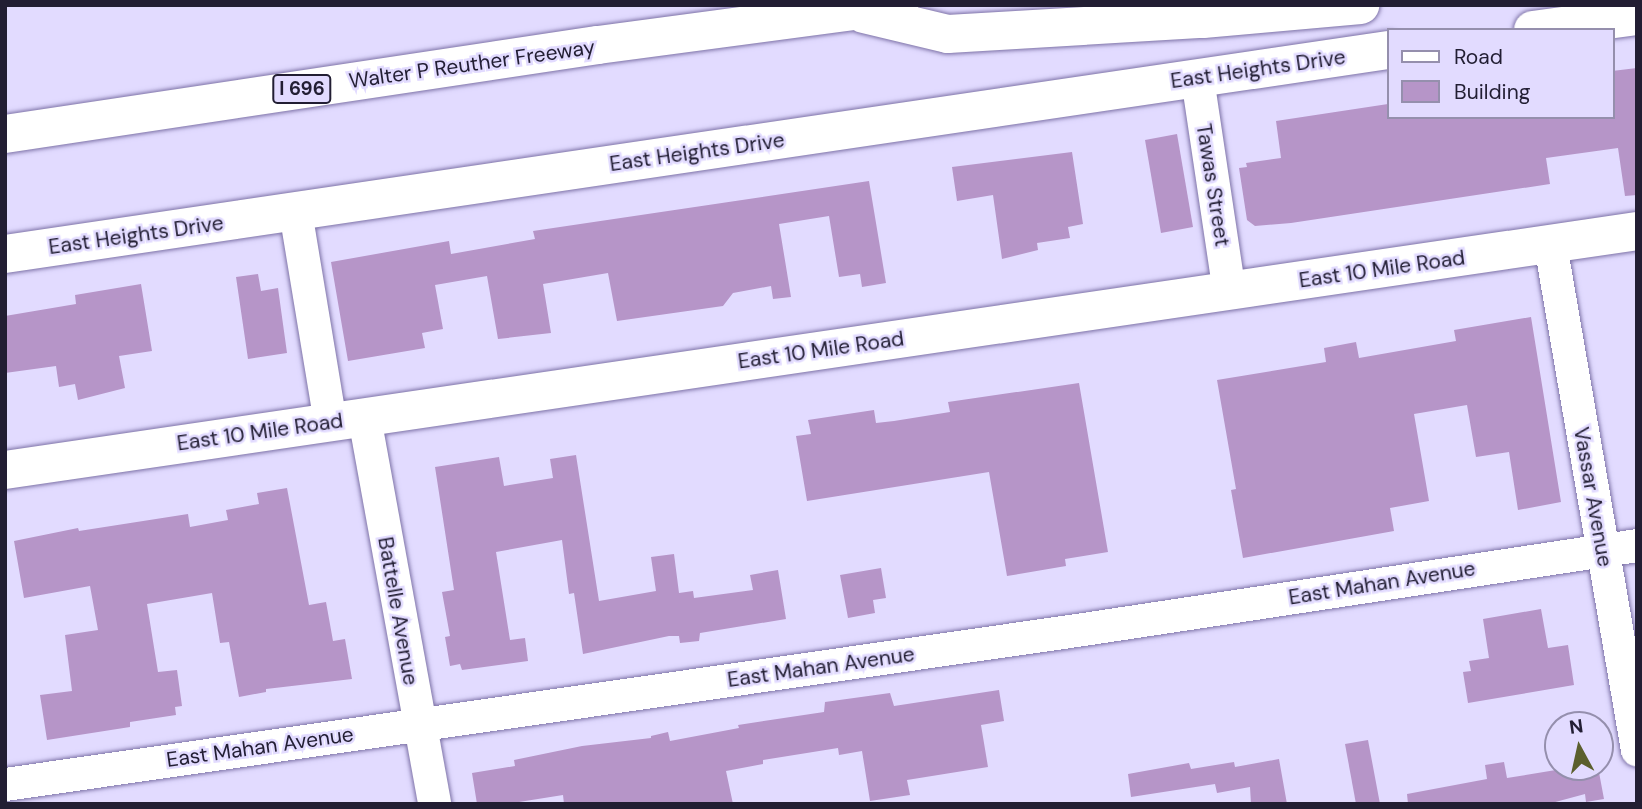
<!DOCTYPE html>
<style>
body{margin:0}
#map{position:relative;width:1642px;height:809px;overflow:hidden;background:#e2dbff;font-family:"DM Sans",sans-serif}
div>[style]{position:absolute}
.building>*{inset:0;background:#b695c8}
.roads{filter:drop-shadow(0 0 2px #7e73a8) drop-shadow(0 0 2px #7e73a8)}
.minor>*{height:33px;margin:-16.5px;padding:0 16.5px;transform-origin:16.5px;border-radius:16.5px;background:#fff}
.major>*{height:38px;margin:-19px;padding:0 19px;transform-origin:19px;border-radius:19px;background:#fff}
.highway>*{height:38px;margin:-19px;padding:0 19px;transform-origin:19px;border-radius:19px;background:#fff}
span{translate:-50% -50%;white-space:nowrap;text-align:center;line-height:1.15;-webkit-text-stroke:5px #e2dbff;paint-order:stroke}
.shield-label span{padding:2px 5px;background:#e2dbff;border:2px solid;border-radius:5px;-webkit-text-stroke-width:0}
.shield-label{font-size:19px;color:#221e33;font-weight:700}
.street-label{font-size:21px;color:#221e33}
.frame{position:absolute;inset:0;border:7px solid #221e33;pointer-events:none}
.legend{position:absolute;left:1387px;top:28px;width:228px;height:91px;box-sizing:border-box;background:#e2dbff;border:2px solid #958fad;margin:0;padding:9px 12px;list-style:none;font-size:21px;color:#221e33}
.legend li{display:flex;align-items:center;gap:14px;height:35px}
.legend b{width:35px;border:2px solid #958fad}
.north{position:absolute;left:1544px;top:711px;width:70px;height:70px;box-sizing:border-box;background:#e2dbff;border:2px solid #958fad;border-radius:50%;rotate:352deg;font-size:19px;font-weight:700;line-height:28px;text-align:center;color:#221e33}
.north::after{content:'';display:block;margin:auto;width:24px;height:32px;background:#5b5f2d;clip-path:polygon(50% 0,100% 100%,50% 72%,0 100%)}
</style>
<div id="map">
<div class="building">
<div style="clip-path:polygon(1637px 68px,1637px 195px,1625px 196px,1618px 148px,1546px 158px,1550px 184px,1291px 223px,1255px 226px,1247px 220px,1239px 168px,1247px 167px,1246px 163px,1281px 158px,1276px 121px,1388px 104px,1388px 117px,1612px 117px,1612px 71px)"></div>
<div style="clip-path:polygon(1177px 134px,1193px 227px,1161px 233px,1145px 140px)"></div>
<div style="clip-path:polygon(1072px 152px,1083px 224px,1068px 227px,1070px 238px,1037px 243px,1038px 250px,1002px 259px,993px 195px,957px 201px,952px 167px)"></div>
<div style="clip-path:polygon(869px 181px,886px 283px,862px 287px,860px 274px,839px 277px,829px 216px,779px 224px,791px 297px,773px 299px,771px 286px,733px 293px,723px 306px,617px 321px,608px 273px,543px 284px,551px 333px,498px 339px,487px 276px,435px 285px,443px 329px,422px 333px,425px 348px,348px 361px,331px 262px,449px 241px,451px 254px,535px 239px,533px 231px)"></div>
<div style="clip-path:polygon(258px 274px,261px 291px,278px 288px,287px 353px,248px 359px,236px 277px)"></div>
<div style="clip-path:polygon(141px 284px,152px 351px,119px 356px,125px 388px,78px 400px,75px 384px,59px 387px,56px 366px,5px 373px,5px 316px,76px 304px,75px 295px)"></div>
<div style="clip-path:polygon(1531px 317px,1561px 502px,1518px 510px,1509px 452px,1476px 457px,1467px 405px,1414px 414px,1429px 501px,1390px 508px,1394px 531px,1243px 558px,1231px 490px,1236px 489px,1217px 380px,1326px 362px,1324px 348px,1356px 342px,1359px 358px,1456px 341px,1454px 330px)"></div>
<div style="clip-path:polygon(1079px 383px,1108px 552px,1065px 559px,1066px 566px,1007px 576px,989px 472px,807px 501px,796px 436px,811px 434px,808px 420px,874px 410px,876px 423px,894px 421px,950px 412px,948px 402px)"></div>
<div style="clip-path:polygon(576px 455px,599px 601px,656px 591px,651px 557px,674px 554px,679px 593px,693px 591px,694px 598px,753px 590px,750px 575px,778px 570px,786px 619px,700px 633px,699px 641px,680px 643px,679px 636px,669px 636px,583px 654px,574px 593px,569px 594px,562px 540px,496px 552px,510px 640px,525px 638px,528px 661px,462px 670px,460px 664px,450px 666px,445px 637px,450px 636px,442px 592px,454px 590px,435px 467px,499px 457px,504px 486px,553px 478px,550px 459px)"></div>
<div style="clip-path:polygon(287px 488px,309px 605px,326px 602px,333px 641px,345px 639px,352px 679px,266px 689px,266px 692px,239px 697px,229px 642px,220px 643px,212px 593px,147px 604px,158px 672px,177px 670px,182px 706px,175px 707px,176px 715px,130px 722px,130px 727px,47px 740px,40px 695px,72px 691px,65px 635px,98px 630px,90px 586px,24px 598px,14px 541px,78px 528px,79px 531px,188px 514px,190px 527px,228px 520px,226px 510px,259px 504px,257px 493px)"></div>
<div style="clip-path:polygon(881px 568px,886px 598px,873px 600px,875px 613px,848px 618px,840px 575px)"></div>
<div style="clip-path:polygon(1541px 609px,1548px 648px,1568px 645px,1574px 685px,1468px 703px,1463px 672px,1471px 671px,1469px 661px,1489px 658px,1483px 619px)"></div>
<div style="clip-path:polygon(999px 690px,1004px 721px,981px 725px,988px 767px,907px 780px,910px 795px,870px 801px,862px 751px,839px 755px,838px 748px,763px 760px,763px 764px,726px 771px,733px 804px,564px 804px,563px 795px,506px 804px,477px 804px,472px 773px,515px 766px,514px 760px,582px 746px,651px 738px,651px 736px,668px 732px,670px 741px,739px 728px,738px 725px,824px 712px,825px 702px,890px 693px,894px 706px)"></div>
<div style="clip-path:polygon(1368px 740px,1380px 804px,1356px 804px,1345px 744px)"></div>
<div style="clip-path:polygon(1279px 759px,1287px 804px,1251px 804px,1250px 787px,1217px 793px,1215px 784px,1131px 797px,1128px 774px,1189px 763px,1191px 769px,1234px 762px,1235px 767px)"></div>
<div style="clip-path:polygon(1504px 762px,1507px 778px,1574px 767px,1598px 767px,1604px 799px,1586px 802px,1585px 794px,1548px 804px,1408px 804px,1407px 794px,1487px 779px,1485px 765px)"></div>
</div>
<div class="roads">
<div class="minor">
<div style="left:1197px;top:78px;width:216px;rotate:81.5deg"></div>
<div style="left:295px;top:211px;width:214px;rotate:80.6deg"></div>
<div style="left:1550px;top:244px;width:513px;rotate:80.24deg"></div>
<div style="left:364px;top:417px;width:393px;rotate:79.7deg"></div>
<div style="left:5px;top:784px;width:1089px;rotate:-8.18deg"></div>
<div style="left:1083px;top:629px;width:560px;rotate:-8.62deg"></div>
</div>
<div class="major">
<div style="left:1533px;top:30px;width:105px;rotate:-7.7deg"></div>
<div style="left:5px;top:254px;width:1398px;rotate:-8.39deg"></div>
<div style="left:5px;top:470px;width:1649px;rotate:-8.33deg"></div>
</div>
<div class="highway">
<div style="left:864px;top:14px;width:86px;rotate:13.4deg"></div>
<div style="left:948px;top:34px;width:255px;rotate:-3.4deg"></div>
<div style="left:1203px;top:19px;width:158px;rotate:-5.1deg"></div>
<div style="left:5px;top:134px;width:600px;rotate:-8.54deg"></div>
<div style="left:598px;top:45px;width:304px;rotate:-7.6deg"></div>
</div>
</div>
<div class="shield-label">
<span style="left:302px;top:89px">I 696</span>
</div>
<div class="street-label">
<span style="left:472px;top:64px;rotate:-8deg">Walter P Reuther Freeway</span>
<span style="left:1258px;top:69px;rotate:-8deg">East Heights Drive</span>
<span style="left:697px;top:152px;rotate:-8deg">East Heights Drive</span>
<span style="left:1213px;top:185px;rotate:81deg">Tawas Street</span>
<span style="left:136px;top:235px;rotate:-8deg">East Heights Drive</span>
<span style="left:1382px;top:269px;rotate:-8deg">East 10 Mile Road</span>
<span style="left:821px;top:350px;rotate:-8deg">East 10 Mile Road</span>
<span style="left:260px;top:432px;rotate:-8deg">East 10 Mile Road</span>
<span style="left:1593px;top:497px;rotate:80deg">Vassar Avenue</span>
<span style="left:1382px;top:583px;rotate:-9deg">East Mahan Avenue</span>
<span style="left:398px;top:611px;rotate:80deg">Battelle Avenue</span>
<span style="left:821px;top:667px;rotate:-8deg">East Mahan Avenue</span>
<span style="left:260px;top:747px;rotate:-8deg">East Mahan Avenue</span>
</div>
<div class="frame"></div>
<ul class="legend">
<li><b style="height:9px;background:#fff"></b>Road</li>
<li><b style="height:19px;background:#b695c8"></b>Building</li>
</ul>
<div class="north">N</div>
</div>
